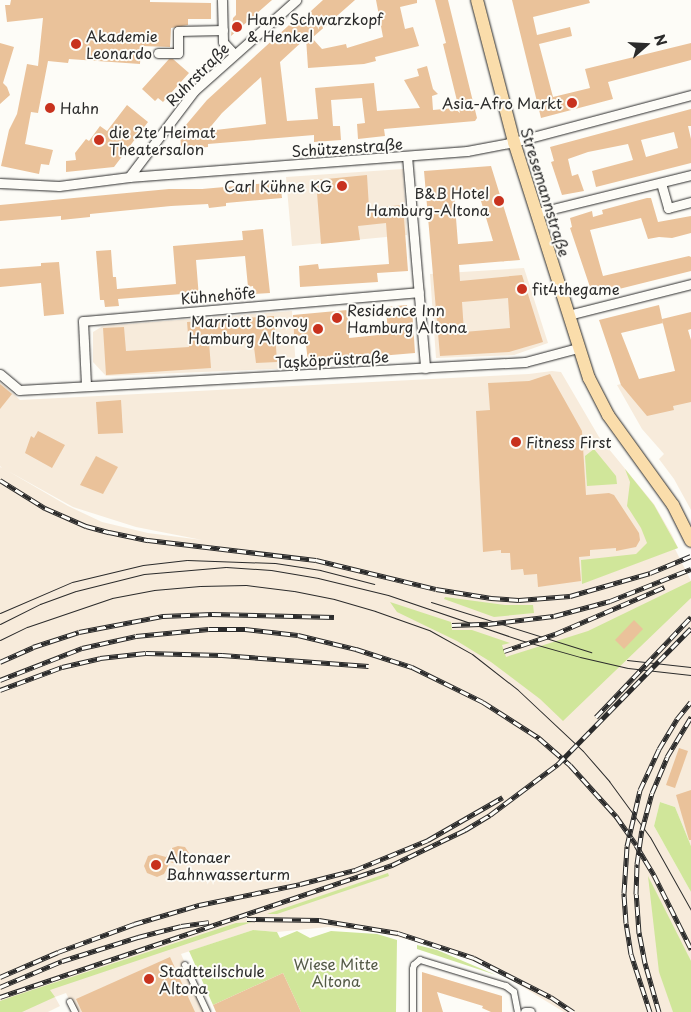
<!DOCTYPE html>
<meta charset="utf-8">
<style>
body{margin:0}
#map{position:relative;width:691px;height:1012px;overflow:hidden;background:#fdfcf7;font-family:"Playpen Sans",sans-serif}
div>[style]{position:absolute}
.built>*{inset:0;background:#f7ebdb}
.green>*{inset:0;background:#d0e69a}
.building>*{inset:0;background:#eac29a}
.roads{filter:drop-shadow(0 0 1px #2b2b2b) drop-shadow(0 0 1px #2b2b2b)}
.pedestrian>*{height:6px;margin:-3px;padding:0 3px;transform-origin:3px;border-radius:3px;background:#fdfcf7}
.minor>*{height:9px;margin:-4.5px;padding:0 4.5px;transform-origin:4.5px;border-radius:4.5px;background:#fdfcf7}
.primary>*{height:12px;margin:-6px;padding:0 6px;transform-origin:6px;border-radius:6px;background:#faddab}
.tram>*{height:1px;margin:-0.5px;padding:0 0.5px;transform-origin:0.5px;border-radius:0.5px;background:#2b2b2b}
.rail>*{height:5px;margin-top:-2.5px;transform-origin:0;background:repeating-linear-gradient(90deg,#fdfcf7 0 9px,#2b2b2b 0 18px);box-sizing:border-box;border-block:1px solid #2b2b2b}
.dots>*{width:14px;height:14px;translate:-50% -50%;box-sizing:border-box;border:2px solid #fdfcf7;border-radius:50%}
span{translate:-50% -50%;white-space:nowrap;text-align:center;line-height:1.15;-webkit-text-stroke:4px #fdfcf7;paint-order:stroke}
.poi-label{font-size:15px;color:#2b2b2b}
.left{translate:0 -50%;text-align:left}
.right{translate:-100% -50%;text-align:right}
.street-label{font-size:15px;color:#2b2b2b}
.park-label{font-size:15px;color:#545a47}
.north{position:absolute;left:621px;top:20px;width:50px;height:50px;-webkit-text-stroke:4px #fdfcf7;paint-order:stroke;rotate:71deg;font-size:14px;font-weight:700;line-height:20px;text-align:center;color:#2b2b2b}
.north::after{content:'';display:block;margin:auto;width:18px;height:22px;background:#2b2b2b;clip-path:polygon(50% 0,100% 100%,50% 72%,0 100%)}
</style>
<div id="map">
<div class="built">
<div style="clip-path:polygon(403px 169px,407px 235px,292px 246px,286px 177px)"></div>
<div style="clip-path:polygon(524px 268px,548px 343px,514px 355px,436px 358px,430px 274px)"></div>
<div style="clip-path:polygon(292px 311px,296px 368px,106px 376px,93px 362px,93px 332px,103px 326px)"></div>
<div style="clip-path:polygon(691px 346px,691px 510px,674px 479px,659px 459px,664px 454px,642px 429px,617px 385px,675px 371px)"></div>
<div style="clip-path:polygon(evenodd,552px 371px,561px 372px,599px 437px,654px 504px,672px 535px,678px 548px,675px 549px,691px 581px,691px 846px,675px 807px,660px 802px,654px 826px,691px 892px,691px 1012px,564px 1012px,493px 969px,438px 947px,378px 932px,328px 927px,277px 932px,253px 930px,181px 954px,207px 1012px,75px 1012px,66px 993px,55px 997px,60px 1006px,48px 1012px,0 1012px,0 467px,2px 468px,0 466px,0 382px,20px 400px,529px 374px,552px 371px,8px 471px,73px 507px,136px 527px,202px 540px,148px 533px,102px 522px,68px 506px,8px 471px)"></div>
</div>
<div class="green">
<div style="clip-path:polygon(594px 449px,616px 476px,617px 484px,587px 486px,585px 456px)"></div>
<div style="clip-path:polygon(625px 469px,654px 505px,678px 548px,582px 584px,581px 560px,636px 554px,647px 543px,641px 528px,627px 506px,630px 482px)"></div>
<div style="clip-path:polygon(691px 581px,691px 598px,563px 721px,540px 699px,491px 662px,457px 641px,397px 612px,390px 602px,451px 622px,452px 630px,472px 630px,510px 643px,502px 645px,506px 657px,588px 631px)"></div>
<div style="clip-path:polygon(445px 597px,505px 605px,533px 605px,534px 613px,494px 617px,444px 599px)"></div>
<div style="clip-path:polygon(660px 802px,675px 807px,691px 846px,691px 892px,654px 826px)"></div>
<div style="clip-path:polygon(388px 873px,389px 876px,277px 914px,267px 914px)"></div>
<div style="clip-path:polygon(648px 876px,691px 961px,691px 1012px,673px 1012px,659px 972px)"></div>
<div style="clip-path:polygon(252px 922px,50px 990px,55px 997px,22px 1012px,0 1012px,0 1001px,14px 996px,236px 923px)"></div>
<div style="clip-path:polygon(253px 930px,277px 932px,280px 938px,297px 931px,310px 938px,331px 931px,377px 934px,397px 940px,396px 1012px,301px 1012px,283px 973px,213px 1005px,189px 951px)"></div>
<div style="clip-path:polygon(417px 945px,437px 950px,496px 975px,417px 949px)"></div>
</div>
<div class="building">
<div style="clip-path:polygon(11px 0,150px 0,150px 2px,211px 3px,211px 19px,188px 19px,188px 25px,171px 28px,170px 47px,141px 46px,140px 64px,69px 59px,68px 63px,48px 61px,38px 113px,31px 112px,25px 144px,53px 150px,49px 165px,41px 164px,39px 174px,1px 166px,9px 130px,17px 114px,27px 64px,38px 66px,43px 18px,7px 22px,5px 5px,10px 5px)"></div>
<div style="clip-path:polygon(236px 0,272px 0,231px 36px,233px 18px,236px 15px)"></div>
<div style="clip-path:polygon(evenodd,323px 0,355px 0,312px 38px,322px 49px,346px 44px,347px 48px,383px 37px,376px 0,417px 0,417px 3px,400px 7px,405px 29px,413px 27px,419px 46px,375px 57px,376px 61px,364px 64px,308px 68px,306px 38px,280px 62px,287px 121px,318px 119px,315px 88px,374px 83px,377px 111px,420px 108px,404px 80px,419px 76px,417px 69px,427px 66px,433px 89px,438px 94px,432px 96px,433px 110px,454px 108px,460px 113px,443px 44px,446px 43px,435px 0,448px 0,477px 118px,475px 121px,384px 129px,385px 136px,358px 139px,357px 124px,365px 123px,362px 98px,331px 100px,333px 126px,340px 126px,341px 140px,314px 142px,314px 135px,208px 144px,208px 147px,185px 149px,185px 146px,181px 147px,180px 132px,207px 100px,299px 16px,299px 22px,323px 0,261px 77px,266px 124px,207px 131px,222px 113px,261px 77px)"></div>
<div style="clip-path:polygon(512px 0,589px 0,590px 3px,533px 17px,537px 35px,570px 27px,572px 36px,539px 44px,553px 97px,590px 88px,585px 69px,691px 43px,691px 60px,608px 82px,613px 99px,541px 118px)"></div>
<div style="clip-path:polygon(0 43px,14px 47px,3px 83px,7px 87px,10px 95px,0 104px)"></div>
<div style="clip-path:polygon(169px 59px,173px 59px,189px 73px,163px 102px,158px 98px,155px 101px,142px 89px)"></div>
<div style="clip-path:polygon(127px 105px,148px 122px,114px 167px,66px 172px,66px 161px,76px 160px,75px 153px,86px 139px,89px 141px,100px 126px,107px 131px)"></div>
<div style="clip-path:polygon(evenodd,691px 109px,691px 126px,688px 126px,691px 139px,691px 163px,596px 187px,592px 171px,633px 160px,628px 144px,588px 152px,568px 159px,572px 176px,578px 174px,584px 191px,562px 195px,551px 162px,554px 161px,550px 147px,691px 109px,674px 132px,678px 148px,646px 157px,641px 140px,674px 132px)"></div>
<div style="clip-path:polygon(evenodd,491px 166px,520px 260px,459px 265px,460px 281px,522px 275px,543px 342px,509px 352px,440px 356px,424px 171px,491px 166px,478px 191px,493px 241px,458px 244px,454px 192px,478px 191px,491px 166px,508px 298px,510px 328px,464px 332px,462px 302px,508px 298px)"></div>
<div style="clip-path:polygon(367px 175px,369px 208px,403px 205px,408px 271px,377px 273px,378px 282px,300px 287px,299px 266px,318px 264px,319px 269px,389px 264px,386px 223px,358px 226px,360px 240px,321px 244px,316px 180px)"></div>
<div style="clip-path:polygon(280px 182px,282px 198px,226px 203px,226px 206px,209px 208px,208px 204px,171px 206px,90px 214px,90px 217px,61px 220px,61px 216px,0 221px,0 205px,169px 189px,202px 189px)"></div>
<div style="clip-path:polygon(647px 198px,651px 198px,658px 222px,691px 216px,691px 233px,672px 238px,659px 237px,648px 239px,641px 218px,590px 230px,603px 276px,689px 256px,691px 257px,691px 271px,615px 290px,614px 287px,592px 293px,570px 228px,572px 227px,570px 218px,592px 211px,593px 217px,603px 214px,602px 210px)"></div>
<div style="clip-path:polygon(263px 229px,270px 293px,254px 294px,253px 286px,248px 287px,245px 256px,196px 260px,199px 298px,183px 299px,182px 294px,118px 299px,119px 306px,105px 307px,104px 300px,100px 300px,96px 251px,111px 250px,113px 277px,116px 277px,117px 289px,176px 284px,173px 246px,243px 240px,242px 231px)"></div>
<div style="clip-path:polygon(59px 262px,64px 314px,44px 316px,41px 283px,0 287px,0 269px,41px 266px,41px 263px)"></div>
<div style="clip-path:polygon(407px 305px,407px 308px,412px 308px,415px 353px,308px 362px,305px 336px,294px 337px,293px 315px,347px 310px,349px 338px,388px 334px,386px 307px)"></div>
<div style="clip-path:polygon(evenodd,659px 305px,662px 319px,691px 312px,691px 329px,688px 330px,691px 340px,691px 402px,673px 406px,674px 410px,647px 416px,621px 385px,599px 320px,659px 305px,662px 320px,675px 371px,639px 379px,621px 333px,663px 323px,662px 320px)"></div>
<div style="clip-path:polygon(274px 316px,277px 362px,256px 363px,253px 339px,209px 342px,211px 368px,106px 375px,103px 328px,124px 327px,126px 351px,189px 347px,187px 322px)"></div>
<div style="clip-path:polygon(550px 374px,582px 431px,586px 495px,609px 493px,614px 495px,639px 533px,640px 540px,636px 547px,616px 551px,616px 548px,590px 550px,590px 556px,579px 557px,581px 581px,538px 587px,537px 574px,524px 575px,523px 569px,511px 570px,510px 553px,501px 553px,501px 550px,483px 552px,476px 411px,490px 410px,488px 383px,529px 381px)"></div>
<div style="clip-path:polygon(0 384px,12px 394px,0 409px)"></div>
<div style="clip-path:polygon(121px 400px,123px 433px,98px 434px,96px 402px)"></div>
<div style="clip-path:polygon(38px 431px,65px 445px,52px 468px,25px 453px,31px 436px,34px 438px)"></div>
<div style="clip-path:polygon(96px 456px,118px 467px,103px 494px,80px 485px)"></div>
<div style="clip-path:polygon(634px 620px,643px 629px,624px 649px,615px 640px)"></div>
<div style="clip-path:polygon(679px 748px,688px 751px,675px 788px,666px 785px)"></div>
<div style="clip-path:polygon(691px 790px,691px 840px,689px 840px,676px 795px)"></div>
<div style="clip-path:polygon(178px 846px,185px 847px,189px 853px,186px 862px,180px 865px,170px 862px,164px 874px,157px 877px,147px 873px,144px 866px,148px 856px,155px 854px,166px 857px,172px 848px)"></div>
<div style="clip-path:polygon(170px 957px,195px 1012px,82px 1012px,76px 999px)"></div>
<div style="clip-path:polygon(422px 972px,502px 996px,502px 1012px,491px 1012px,482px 1008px,483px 1006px,437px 992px,443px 1012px,422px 1012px)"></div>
<div style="clip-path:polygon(283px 973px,301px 1012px,216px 1012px,213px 1005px)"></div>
</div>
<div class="roads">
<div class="pedestrian">
<div style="left:185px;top:965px;width:52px;rotate:64.9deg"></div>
<div style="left:70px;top:1002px;width:11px;rotate:63deg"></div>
<div style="left:413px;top:1012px;width:43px;rotate:-90deg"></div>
<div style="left:413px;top:969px;width:4px;rotate:-76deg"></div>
<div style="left:414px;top:965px;width:8px;rotate:-40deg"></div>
<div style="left:420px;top:960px;width:90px;rotate:16.8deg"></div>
<div style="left:506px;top:986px;width:10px;rotate:37deg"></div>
<div style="left:514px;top:992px;width:20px;rotate:79deg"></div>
</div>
<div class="minor">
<div style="left:222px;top:0;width:42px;rotate:88.6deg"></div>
<div style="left:223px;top:42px;width:16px;rotate:47deg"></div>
<div style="left:158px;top:53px;width:20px"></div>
<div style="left:178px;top:53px;width:22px;rotate:-90deg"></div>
<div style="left:178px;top:31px;width:45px;rotate:-1.3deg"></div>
<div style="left:407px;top:156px;width:213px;rotate:85.1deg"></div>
<div style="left:129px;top:177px;width:108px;rotate:-52.9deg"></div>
<div style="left:194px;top:91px;width:137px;rotate:-41.7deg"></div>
<div style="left:0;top:183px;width:59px;rotate:2.9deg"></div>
<div style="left:59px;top:186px;width:71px;rotate:-7.3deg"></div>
<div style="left:129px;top:177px;width:339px;rotate:-4.4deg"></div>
<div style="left:467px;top:151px;width:48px;rotate:-10.8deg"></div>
<div style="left:514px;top:142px;width:183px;rotate:-14.9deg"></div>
<div style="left:661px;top:183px;width:26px;rotate:74deg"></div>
<div style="left:668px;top:208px;width:24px;rotate:-15deg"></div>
<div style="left:536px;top:213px;width:160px;rotate:-13.8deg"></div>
<div style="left:568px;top:315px;width:127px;rotate:-14.1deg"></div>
<div style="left:0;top:374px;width:25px;rotate:40deg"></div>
<div style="left:19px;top:390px;width:507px;rotate:-3.17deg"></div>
<div style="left:525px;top:362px;width:55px;rotate:-14.8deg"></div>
<div style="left:86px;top:385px;width:64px;rotate:-92.7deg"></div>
<div style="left:83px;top:321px;width:337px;rotate:-4.9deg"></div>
<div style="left:525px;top:1012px;width:5px"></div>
</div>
<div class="primary">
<div style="left:477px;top:0;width:147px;rotate:75.4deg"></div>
<div style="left:514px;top:142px;width:248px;rotate:72.4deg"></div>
<div style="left:589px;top:378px;width:42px;rotate:62.8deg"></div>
<div style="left:608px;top:415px;width:111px;rotate:54.2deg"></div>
<div style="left:673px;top:505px;width:40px;rotate:63.4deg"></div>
</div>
</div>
<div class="tram">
<div style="left:431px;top:602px;width:168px;rotate:17.4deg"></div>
<div style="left:0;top:613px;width:78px;rotate:-23.3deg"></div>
<div style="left:72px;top:582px;width:73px;rotate:-13.5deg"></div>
<div style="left:143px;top:565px;width:44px;rotate:-6.5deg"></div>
<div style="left:187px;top:560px;width:88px;rotate:2deg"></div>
<div style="left:275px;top:563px;width:46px;rotate:8.8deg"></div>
<div style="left:320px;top:570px;width:56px;rotate:14.5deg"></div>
<div style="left:0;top:624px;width:45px;rotate:-26.6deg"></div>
<div style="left:40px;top:604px;width:38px;rotate:-20deg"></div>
<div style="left:76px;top:591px;width:70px;rotate:-14deg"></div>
<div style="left:144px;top:574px;width:82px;rotate:-4.9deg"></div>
<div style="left:226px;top:567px;width:45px;rotate:3.8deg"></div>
<div style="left:271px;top:570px;width:48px;rotate:9.7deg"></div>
<div style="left:318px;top:578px;width:72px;rotate:13.7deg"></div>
<div style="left:388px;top:595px;width:139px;rotate:18.8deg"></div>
<div style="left:520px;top:640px;width:62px;rotate:15.8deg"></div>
<div style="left:580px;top:657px;width:49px;rotate:12.9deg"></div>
<div style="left:628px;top:668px;width:63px;rotate:6.3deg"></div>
<div style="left:0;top:640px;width:30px;rotate:-26deg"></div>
<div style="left:27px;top:627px;width:90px;rotate:-18.8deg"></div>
<div style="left:112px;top:598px;width:43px;rotate:-10.8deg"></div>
<div style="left:154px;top:590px;width:46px;rotate:-5deg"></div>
<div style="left:200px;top:586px;width:46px;rotate:-1.2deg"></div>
<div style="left:246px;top:585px;width:48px;rotate:7.1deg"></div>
<div style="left:294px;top:591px;width:41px;rotate:11.3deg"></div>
<div style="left:334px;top:599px;width:43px;rotate:16.3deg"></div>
<div style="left:375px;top:611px;width:57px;rotate:19.4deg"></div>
<div style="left:429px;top:630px;width:49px;rotate:29.2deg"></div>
<div style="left:472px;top:654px;width:58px;rotate:38deg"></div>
<div style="left:518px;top:690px;width:89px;rotate:43.2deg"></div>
<div style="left:583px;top:751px;width:40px;rotate:49deg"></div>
<div style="left:609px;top:781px;width:69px;rotate:53.8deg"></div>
<div style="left:650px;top:837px;width:84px;rotate:60.7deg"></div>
<div style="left:627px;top:660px;width:64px;rotate:6.2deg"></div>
</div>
<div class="rail">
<div style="left:0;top:480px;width:53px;rotate:31.9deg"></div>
<div style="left:45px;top:508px;width:45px;rotate:23.7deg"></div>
<div style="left:86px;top:526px;width:24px;rotate:15deg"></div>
<div style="left:109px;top:532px;width:40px;rotate:12deg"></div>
<div style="left:148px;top:540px;width:169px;rotate:6.8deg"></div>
<div style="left:316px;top:560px;width:123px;rotate:13.6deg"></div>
<div style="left:436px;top:589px;width:56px;rotate:9.3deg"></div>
<div style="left:491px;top:598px;width:28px;rotate:4deg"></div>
<div style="left:519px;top:600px;width:51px;rotate:-4.5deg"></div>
<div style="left:570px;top:596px;width:83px;rotate:-16deg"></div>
<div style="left:650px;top:573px;width:44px;rotate:-22.5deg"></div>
<div style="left:452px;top:625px;width:36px;rotate:-2deg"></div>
<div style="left:488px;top:624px;width:66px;rotate:-6.9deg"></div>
<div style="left:554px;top:616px;width:58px;rotate:-15deg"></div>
<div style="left:610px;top:601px;width:87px;rotate:-21.6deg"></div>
<div style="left:504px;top:651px;width:54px;rotate:-18.4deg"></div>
<div style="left:555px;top:634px;width:119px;rotate:-23.3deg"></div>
<div style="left:0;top:662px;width:36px;rotate:-24deg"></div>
<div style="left:33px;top:647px;width:48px;rotate:-18.1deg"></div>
<div style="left:79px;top:632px;width:86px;rotate:-10.8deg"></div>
<div style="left:163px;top:616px;width:49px;rotate:-2.3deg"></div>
<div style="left:212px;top:614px;width:122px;rotate:1.4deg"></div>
<div style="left:0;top:680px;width:88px;rotate:-21.3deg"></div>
<div style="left:82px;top:648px;width:55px;rotate:-12.5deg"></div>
<div style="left:136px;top:636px;width:73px;rotate:-5.5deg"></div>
<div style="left:209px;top:629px;width:36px"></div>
<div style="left:245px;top:629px;width:53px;rotate:6.5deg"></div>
<div style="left:298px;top:635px;width:60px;rotate:13.6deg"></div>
<div style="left:356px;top:649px;width:59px;rotate:17.8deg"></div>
<div style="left:412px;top:667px;width:79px;rotate:26.2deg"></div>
<div style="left:483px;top:702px;width:67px;rotate:32.7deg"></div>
<div style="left:539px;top:738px;width:41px;rotate:41.1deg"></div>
<div style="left:570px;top:765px;width:69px;rotate:48deg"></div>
<div style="left:616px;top:816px;width:35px;rotate:55deg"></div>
<div style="left:636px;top:845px;width:35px;rotate:59deg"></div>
<div style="left:654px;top:875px;width:83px;rotate:63.4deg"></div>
<div style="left:0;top:690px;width:66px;rotate:-20.4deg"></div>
<div style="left:62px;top:667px;width:39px;rotate:-13deg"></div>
<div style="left:100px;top:658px;width:46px;rotate:-6.2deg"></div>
<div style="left:146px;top:653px;width:76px;rotate:1.5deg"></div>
<div style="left:222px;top:655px;width:147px;rotate:4.3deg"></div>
<div style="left:596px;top:717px;width:138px;rotate:-46.5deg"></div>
<div style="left:247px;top:919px;width:72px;rotate:0.8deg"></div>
<div style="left:319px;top:920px;width:80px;rotate:9.3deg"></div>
<div style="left:398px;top:933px;width:80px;rotate:18.2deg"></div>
<div style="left:474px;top:958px;width:86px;rotate:26.9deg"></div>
<div style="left:551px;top:997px;width:27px;rotate:34deg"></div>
<div style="left:0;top:977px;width:63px;rotate:-23.3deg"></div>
<div style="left:58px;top:952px;width:81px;rotate:-20.2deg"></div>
<div style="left:134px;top:924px;width:68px;rotate:-16.3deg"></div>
<div style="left:199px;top:905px;width:103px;rotate:-11.7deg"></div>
<div style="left:300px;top:884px;width:57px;rotate:-14.3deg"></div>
<div style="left:355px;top:870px;width:79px;rotate:-22.3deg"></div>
<div style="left:428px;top:840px;width:86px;rotate:-29.8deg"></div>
<div style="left:0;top:987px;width:67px;rotate:-22.8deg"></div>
<div style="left:62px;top:961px;width:80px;rotate:-17.5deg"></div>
<div style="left:138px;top:937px;width:44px;rotate:-14.3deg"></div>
<div style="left:181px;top:926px;width:28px;rotate:-8deg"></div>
<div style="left:0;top:997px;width:414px;rotate:-18.6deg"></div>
<div style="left:392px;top:865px;width:81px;rotate:-25.6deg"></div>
<div style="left:465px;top:830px;width:29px;rotate:-31deg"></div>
<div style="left:490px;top:815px;width:85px;rotate:-36.9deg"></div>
<div style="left:558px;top:764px;width:190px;rotate:-45.6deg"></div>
<div style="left:650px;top:1012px;width:61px;rotate:-108.1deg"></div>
<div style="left:631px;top:954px;width:31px;rotate:-99deg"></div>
<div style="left:626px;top:923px;width:30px;rotate:-94deg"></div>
<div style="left:624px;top:893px;width:47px;rotate:-86.3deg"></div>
<div style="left:627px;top:846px;width:57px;rotate:-76.9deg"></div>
<div style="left:640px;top:790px;width:45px;rotate:-65.1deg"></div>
<div style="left:659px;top:749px;width:35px;rotate:-59deg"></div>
<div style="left:677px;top:719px;width:22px;rotate:-51deg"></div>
<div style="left:659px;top:1012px;width:51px;rotate:-105.9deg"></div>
<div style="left:645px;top:963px;width:31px;rotate:-101deg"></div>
<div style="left:639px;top:933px;width:39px;rotate:-94deg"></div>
<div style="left:636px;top:894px;width:30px;rotate:-88deg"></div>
<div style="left:637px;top:864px;width:34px;rotate:-82deg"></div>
<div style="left:642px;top:830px;width:38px;rotate:-75deg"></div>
<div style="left:652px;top:793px;width:39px;rotate:-67deg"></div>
<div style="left:667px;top:757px;width:47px;rotate:-59deg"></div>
</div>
<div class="dots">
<div style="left:237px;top:27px;background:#c8321e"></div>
<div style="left:76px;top:44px;background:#c8321e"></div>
<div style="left:572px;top:103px;background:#c8321e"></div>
<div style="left:50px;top:108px;background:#c8321e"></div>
<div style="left:99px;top:140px;background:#c8321e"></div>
<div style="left:342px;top:186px;background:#c8321e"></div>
<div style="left:499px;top:201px;background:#c8321e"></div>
<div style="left:522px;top:289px;background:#c8321e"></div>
<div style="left:337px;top:318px;background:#c8321e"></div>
<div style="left:318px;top:329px;background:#c8321e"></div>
<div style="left:516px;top:442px;background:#c8321e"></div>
<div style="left:156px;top:865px;background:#c8321e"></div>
<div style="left:149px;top:979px;background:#c8321e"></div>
</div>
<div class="poi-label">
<span class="left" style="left:247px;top:27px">Hans Schwarzkopf<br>&amp; Henkel</span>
<span class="left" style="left:86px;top:44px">Akademie<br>Leonardo</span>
<span class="right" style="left:562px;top:103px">Asia-Afro Markt</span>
<span class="left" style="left:60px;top:108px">Hahn</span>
<span class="left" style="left:109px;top:140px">die 2te Heimat<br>Theatersalon</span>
<span class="right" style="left:332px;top:186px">Carl Kühne KG</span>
<span class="right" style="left:489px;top:201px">B&amp;B Hotel<br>Hamburg-Altona</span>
<span class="left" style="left:532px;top:289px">fit4thegame</span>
<span class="left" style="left:347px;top:318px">Residence Inn<br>Hamburg Altona</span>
<span class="right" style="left:308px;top:329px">Marriott Bonvoy<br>Hamburg Altona</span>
<span class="left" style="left:526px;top:442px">Fitness First</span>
<span class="left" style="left:166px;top:865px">Altonaer<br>Bahnwasserturm</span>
<span class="left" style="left:159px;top:979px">Stadtteilschule<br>Altona</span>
</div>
<div class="street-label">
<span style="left:197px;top:74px;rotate:-45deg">Ruhrstraße</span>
<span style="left:347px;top:147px;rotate:-4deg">Schützenstraße</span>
<span style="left:546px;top:192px;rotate:73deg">Stresemannstraße</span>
<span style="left:218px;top:295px;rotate:-5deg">Kühnehöfe</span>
<span style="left:332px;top:359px;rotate:-3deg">Taşköprüstraße</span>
</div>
<div class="park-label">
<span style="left:336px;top:972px">Wiese Mitte<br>Altona</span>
</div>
<div class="north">N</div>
</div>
